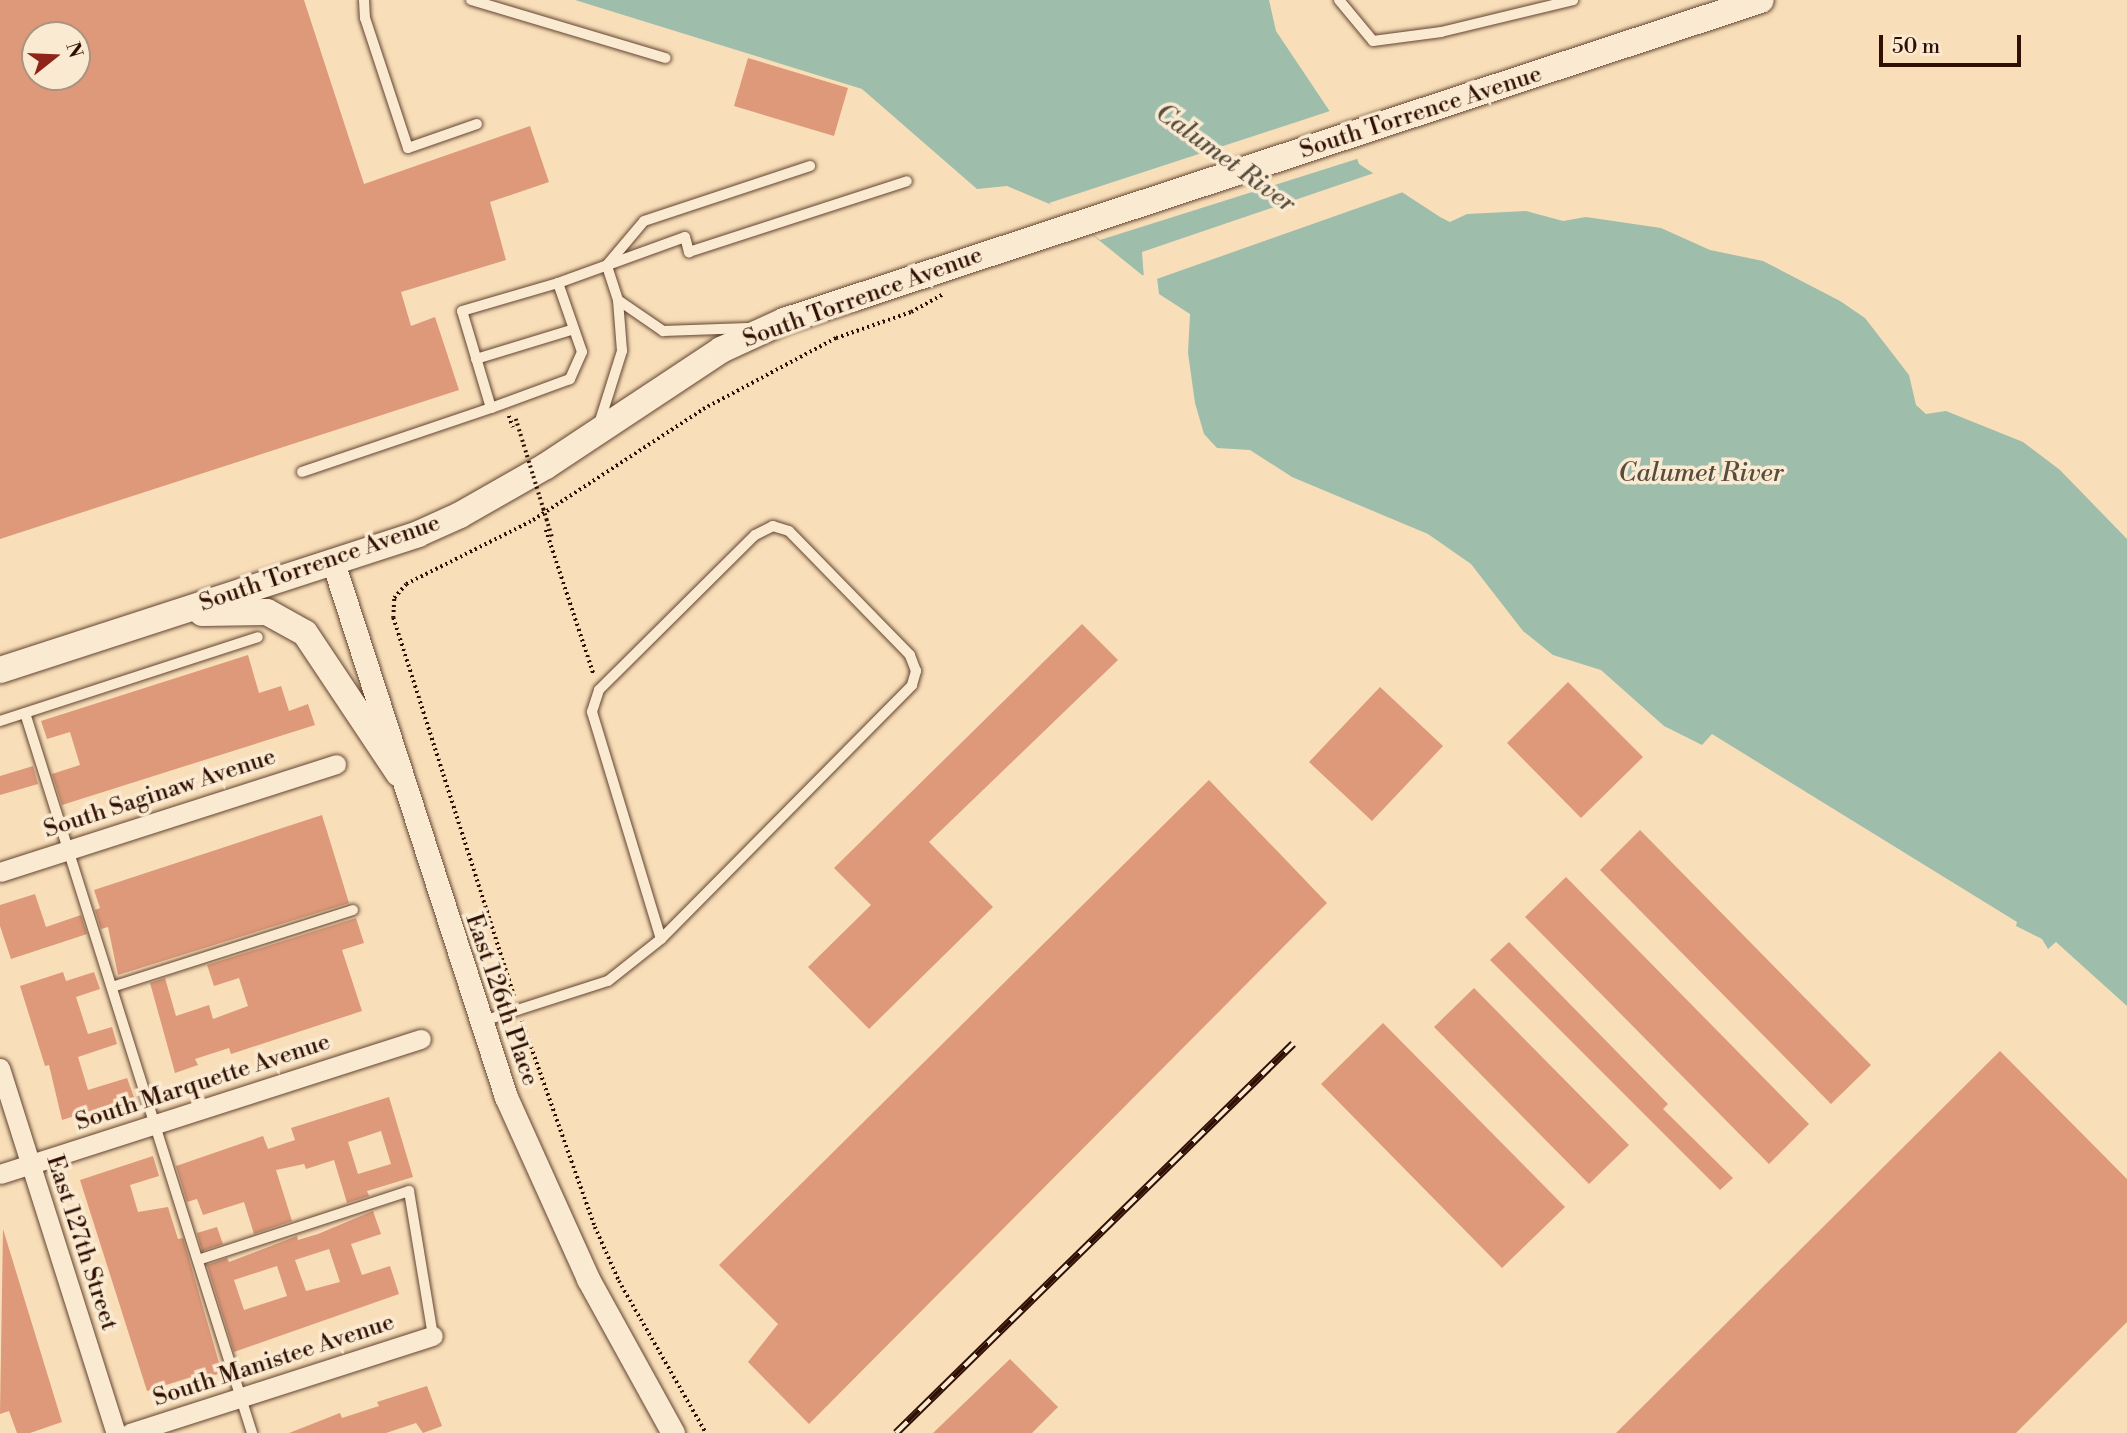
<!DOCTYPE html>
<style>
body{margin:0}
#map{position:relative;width:2127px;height:1433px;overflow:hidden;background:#f9dfb9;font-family:"Libre Bodoni",serif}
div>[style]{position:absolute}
.water>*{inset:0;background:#9ebdab}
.pier>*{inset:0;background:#f9dfb9}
.building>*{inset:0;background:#dd9979}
.path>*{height:3.5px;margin-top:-1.75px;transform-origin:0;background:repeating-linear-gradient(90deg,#301004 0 2px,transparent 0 5.5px)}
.roads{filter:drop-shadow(0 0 2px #624431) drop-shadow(0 0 2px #624431)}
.service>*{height:10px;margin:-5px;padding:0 5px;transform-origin:5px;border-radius:5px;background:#fbead2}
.minor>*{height:19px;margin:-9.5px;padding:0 9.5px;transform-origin:9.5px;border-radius:9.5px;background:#fbead2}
.tertiary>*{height:23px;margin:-11.5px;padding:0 11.5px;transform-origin:11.5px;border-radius:11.5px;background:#fbead2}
.secondary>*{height:26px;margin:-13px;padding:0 13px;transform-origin:13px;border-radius:13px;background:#fbead2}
.rail>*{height:8px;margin-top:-4px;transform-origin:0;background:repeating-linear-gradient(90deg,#fbead2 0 16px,#301004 0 32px);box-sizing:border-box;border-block:2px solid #301004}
.path-bridge>*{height:3.5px;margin-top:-1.75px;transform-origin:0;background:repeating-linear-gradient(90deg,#301004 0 2px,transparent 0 5.5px)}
span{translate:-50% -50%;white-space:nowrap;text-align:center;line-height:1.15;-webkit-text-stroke:7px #fbead2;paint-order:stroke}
.street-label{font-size:24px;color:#301004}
.water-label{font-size:26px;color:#564d3e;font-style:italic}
.north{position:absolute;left:21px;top:21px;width:70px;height:70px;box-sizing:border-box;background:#fbead2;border:2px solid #aa9380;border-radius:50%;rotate:72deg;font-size:19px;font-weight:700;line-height:28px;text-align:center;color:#301004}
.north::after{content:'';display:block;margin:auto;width:24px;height:32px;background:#8f2418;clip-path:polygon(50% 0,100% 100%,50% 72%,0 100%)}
.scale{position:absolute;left:1879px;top:35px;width:142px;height:32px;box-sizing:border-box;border:4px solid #301004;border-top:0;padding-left:9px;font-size:21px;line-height:24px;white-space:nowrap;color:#301004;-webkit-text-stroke:5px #fbead2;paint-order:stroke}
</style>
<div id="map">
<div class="water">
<div style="clip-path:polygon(575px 0,1269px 0,1276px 31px,1353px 146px,1359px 164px,1440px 217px,1450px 222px,1467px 214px,1526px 211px,1563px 221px,1586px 217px,1661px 228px,1710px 250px,1763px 261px,1840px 301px,1865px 318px,1909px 375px,1916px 405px,1926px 414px,1946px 411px,2023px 442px,2060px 470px,2127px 539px,2127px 1006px,2056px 942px,2048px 949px,2042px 939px,2016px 926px,2017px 922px,1712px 734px,1702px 745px,1664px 726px,1601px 670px,1553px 655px,1523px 631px,1471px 564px,1428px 534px,1292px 477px,1250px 450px,1217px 448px,1204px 434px,1195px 403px,1188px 353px,1190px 314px,1159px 294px,1157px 278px,1142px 275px,1059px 208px,1007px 186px,977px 189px,862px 89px)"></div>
</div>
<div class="pier">
<div style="clip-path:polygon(1333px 110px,1360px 158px,1100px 240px,1049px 203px)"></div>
<div style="clip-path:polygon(1377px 172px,1406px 191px,1151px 281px,1144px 279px,1142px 252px)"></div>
</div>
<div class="building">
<div style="clip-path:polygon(evenodd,0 0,304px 0,364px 184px,530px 126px,549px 182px,490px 202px,506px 260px,401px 292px,411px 326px,435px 317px,459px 390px,0 539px,0 0,35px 35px,77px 35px,77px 77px,35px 77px,35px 35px)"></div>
<div style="clip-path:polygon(748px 58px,848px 88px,834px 136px,734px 106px)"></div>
<div style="clip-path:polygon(1082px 624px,1118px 660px,929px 842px,993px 907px,869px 1029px,808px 967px,871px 905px,834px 868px)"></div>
<div style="clip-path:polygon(248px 655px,259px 693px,281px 686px,289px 711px,308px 704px,315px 725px,62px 805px,52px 774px,80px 765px,70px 732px,47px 739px,41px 721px)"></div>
<div style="clip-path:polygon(1568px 682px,1643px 757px,1581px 818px,1507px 743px)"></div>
<div style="clip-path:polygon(1380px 687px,1443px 746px,1372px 821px,1309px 762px)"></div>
<div style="clip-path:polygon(33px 766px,38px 784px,0 795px,0 776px)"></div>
<div style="clip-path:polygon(1209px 780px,1327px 903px,809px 1424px,748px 1362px,778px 1324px,719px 1265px)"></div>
<div style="clip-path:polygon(322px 815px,349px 903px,118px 975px,108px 927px,101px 929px,95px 910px,100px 908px,94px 890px)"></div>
<div style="clip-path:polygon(1640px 830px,1871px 1065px,1831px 1104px,1600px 870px)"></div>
<div style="clip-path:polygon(1566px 877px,1809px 1124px,1769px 1164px,1525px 917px)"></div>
<div style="clip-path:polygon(35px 894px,46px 927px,81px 915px,87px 934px,11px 959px,0 926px,0 905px)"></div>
<div style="clip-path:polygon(356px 918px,364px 943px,342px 950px,362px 1011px,231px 1054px,229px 1048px,195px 1059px,198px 1065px,175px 1073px,150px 983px,165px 978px,176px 1016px,209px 1005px,213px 1019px,248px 1006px,239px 978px,214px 986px,207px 965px)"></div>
<div style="clip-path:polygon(1509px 942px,1668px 1104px,1663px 1109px,1733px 1178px,1720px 1190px,1490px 960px)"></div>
<div style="clip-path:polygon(63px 972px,66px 981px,94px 972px,100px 989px,76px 997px,88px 1034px,112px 1027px,117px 1044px,78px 1057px,88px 1090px,127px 1078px,134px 1097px,62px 1120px,49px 1065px,45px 1066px,20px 986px)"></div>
<div style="clip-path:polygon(1474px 988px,1629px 1145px,1589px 1184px,1434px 1027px)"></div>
<div style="clip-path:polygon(1383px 1023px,1565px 1207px,1502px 1268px,1321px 1084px)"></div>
<div style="clip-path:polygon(2000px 1051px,2127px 1179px,2127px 1322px,2016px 1433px,1616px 1433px)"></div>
<div style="clip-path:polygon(evenodd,389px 1097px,413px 1177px,367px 1191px,369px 1196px,347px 1203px,334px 1160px,306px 1169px,304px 1164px,276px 1170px,292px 1221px,254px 1234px,244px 1202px,203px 1215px,197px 1199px,187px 1202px,176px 1166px,263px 1136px,268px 1149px,295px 1140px,291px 1128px,389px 1097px,381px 1131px,391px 1164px,358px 1174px,348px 1142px,381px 1131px)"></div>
<div style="clip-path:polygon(153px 1156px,159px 1176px,130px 1185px,138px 1212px,168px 1207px,178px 1239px,183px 1238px,222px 1373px,203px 1378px,201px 1374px,147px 1391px,80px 1180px)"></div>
<div style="clip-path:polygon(evenodd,373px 1211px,381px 1234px,351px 1244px,362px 1275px,390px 1266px,399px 1294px,234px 1352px,207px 1265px,227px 1258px,229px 1262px,297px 1236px,298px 1240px,318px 1234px,373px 1211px,329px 1249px,340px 1282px,306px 1291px,295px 1260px,329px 1249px,373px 1211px,277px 1266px,287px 1296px,244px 1310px,234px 1280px,277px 1266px)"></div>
<div style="clip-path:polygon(217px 1227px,223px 1244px,202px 1251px,197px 1233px)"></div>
<div style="clip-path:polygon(3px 1229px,62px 1422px,30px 1433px,17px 1433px,9px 1411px,0 1414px)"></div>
<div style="clip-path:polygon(1010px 1359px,1058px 1407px,1032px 1433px,933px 1433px)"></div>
<div style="clip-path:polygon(427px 1386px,442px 1426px,423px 1433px,416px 1423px,386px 1433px,289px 1433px,340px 1413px,342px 1418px,379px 1406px,377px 1402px)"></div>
</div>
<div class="path">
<div style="left:509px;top:416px;width:12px;rotate:70deg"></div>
<div style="left:546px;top:530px;width:153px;rotate:71.7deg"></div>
<div style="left:514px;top:997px;width:398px;rotate:-107.7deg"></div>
<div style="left:393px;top:618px;width:20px;rotate:-87deg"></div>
<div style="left:394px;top:598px;width:18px;rotate:-49deg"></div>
<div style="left:406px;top:584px;width:142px;rotate:-26.7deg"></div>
<div style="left:533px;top:520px;width:203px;rotate:-33.1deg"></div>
<div style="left:703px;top:409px;width:151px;rotate:-28.1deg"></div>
<div style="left:836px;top:338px;width:79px;rotate:-19.1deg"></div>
<div style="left:911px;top:312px;width:37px;rotate:-29deg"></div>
<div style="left:522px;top:1021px;width:219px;rotate:70.5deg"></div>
<div style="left:595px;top:1227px;width:59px;rotate:66deg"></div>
<div style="left:619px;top:1281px;width:175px;rotate:60.2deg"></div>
</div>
<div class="roads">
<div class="service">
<div style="left:364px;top:0;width:18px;rotate:87deg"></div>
<div style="left:365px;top:18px;width:137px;rotate:71.7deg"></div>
<div style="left:408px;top:148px;width:73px;rotate:-19.2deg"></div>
<div style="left:471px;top:0;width:203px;rotate:16.6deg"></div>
<div style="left:1339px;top:0;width:53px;rotate:50.3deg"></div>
<div style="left:1373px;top:41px;width:69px;rotate:-7.5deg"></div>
<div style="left:1441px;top:32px;width:136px;rotate:-13.6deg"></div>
<div style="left:607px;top:265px;width:57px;rotate:-49.9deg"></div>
<div style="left:644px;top:221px;width:175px;rotate:-18.3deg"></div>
<div style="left:558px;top:283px;width:73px;rotate:70.8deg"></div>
<div style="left:582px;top:352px;width:30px;rotate:114deg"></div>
<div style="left:570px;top:379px;width:84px;rotate:159.8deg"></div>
<div style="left:491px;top:408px;width:101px;rotate:-106.6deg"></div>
<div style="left:462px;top:311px;width:100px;rotate:-16.3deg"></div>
<div style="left:558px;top:283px;width:135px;rotate:-19.9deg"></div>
<div style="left:685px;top:237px;width:16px;rotate:75deg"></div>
<div style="left:689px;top:252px;width:229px;rotate:-18deg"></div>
<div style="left:618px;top:300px;width:55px;rotate:34.6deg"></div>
<div style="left:663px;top:331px;width:85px;rotate:-2deg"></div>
<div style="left:476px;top:359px;width:102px;rotate:-17deg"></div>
<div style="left:599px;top:424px;width:77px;rotate:-72.5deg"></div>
<div style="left:622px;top:351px;width:51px;rotate:-94.5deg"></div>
<div style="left:618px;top:300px;width:36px;rotate:-108deg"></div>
<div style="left:302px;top:472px;width:200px;rotate:-18.7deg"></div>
<div style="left:25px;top:713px;width:755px;rotate:72.5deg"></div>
<div style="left:0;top:721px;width:271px;rotate:-18deg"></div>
<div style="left:112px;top:987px;width:253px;rotate:-17.7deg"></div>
<div style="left:480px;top:1022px;width:134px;rotate:-17.8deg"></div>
<div style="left:608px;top:981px;width:68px;rotate:-38.4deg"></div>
<div style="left:661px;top:939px;width:357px;rotate:-45.3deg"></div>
<div style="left:912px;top:685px;width:15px;rotate:-74deg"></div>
<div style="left:916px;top:671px;width:17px;rotate:-111deg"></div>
<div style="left:910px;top:655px;width:173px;rotate:-134.3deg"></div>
<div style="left:789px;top:531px;width:17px;rotate:-163deg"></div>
<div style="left:773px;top:526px;width:20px;rotate:153deg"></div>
<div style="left:755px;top:535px;width:220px;rotate:135.2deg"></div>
<div style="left:599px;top:690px;width:23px;rotate:108deg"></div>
<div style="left:592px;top:712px;width:237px;rotate:73.1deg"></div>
<div style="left:198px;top:1260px;width:222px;rotate:-18.1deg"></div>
<div style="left:409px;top:1191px;width:147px;rotate:80.6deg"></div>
</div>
<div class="minor">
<div style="left:0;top:872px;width:353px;rotate:-17.8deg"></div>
<div style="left:0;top:1068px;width:383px;rotate:72.4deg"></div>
<div style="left:0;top:1174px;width:442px;rotate:-17.8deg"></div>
<div style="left:130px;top:1433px;width:318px;rotate:-17.8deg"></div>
</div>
<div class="tertiary">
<div style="left:333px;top:562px;width:562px;rotate:72.08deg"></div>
<div style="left:506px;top:1097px;width:200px;rotate:65.7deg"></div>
<div style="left:588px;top:1279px;width:176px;rotate:61.1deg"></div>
</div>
<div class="secondary">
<div style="left:202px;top:613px;width:65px;rotate:-0.9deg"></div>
<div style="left:267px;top:612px;width:43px;rotate:28.9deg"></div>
<div style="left:305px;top:633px;width:169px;rotate:56.3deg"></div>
<div style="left:0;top:670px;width:440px;rotate:-18deg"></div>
<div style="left:418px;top:534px;width:46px;rotate:-24.3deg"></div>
<div style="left:460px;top:515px;width:99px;rotate:-29.7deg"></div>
<div style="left:546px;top:466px;width:210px;rotate:-33.5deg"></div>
<div style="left:721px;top:350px;width:69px;rotate:-24.7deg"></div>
<div style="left:784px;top:321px;width:1028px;rotate:-18.19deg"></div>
</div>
</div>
<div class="rail">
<div style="left:896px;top:1433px;width:556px;rotate:-44.42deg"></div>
</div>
<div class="path-bridge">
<div style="left:516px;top:419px;width:123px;rotate:73deg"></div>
</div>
<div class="street-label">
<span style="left:1421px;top:113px;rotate:-18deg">South Torrence Avenue</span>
<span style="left:863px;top:298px;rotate:-20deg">South Torrence Avenue</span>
<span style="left:320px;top:564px;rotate:-19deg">South Torrence Avenue</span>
<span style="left:160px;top:794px;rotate:-18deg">South Saginaw Avenue</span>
<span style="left:501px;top:1000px;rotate:71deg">East 126th Place</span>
<span style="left:203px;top:1083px;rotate:-18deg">South Marquette Avenue</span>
<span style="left:81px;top:1243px;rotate:72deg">East 127th Street</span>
<span style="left:274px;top:1361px;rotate:-18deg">South Manistee Avenue</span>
</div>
<div class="water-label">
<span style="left:1225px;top:159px;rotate:36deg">Calumet River</span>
<span style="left:1701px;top:474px">Calumet River</span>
</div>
<div class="north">N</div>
<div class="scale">50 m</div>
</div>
